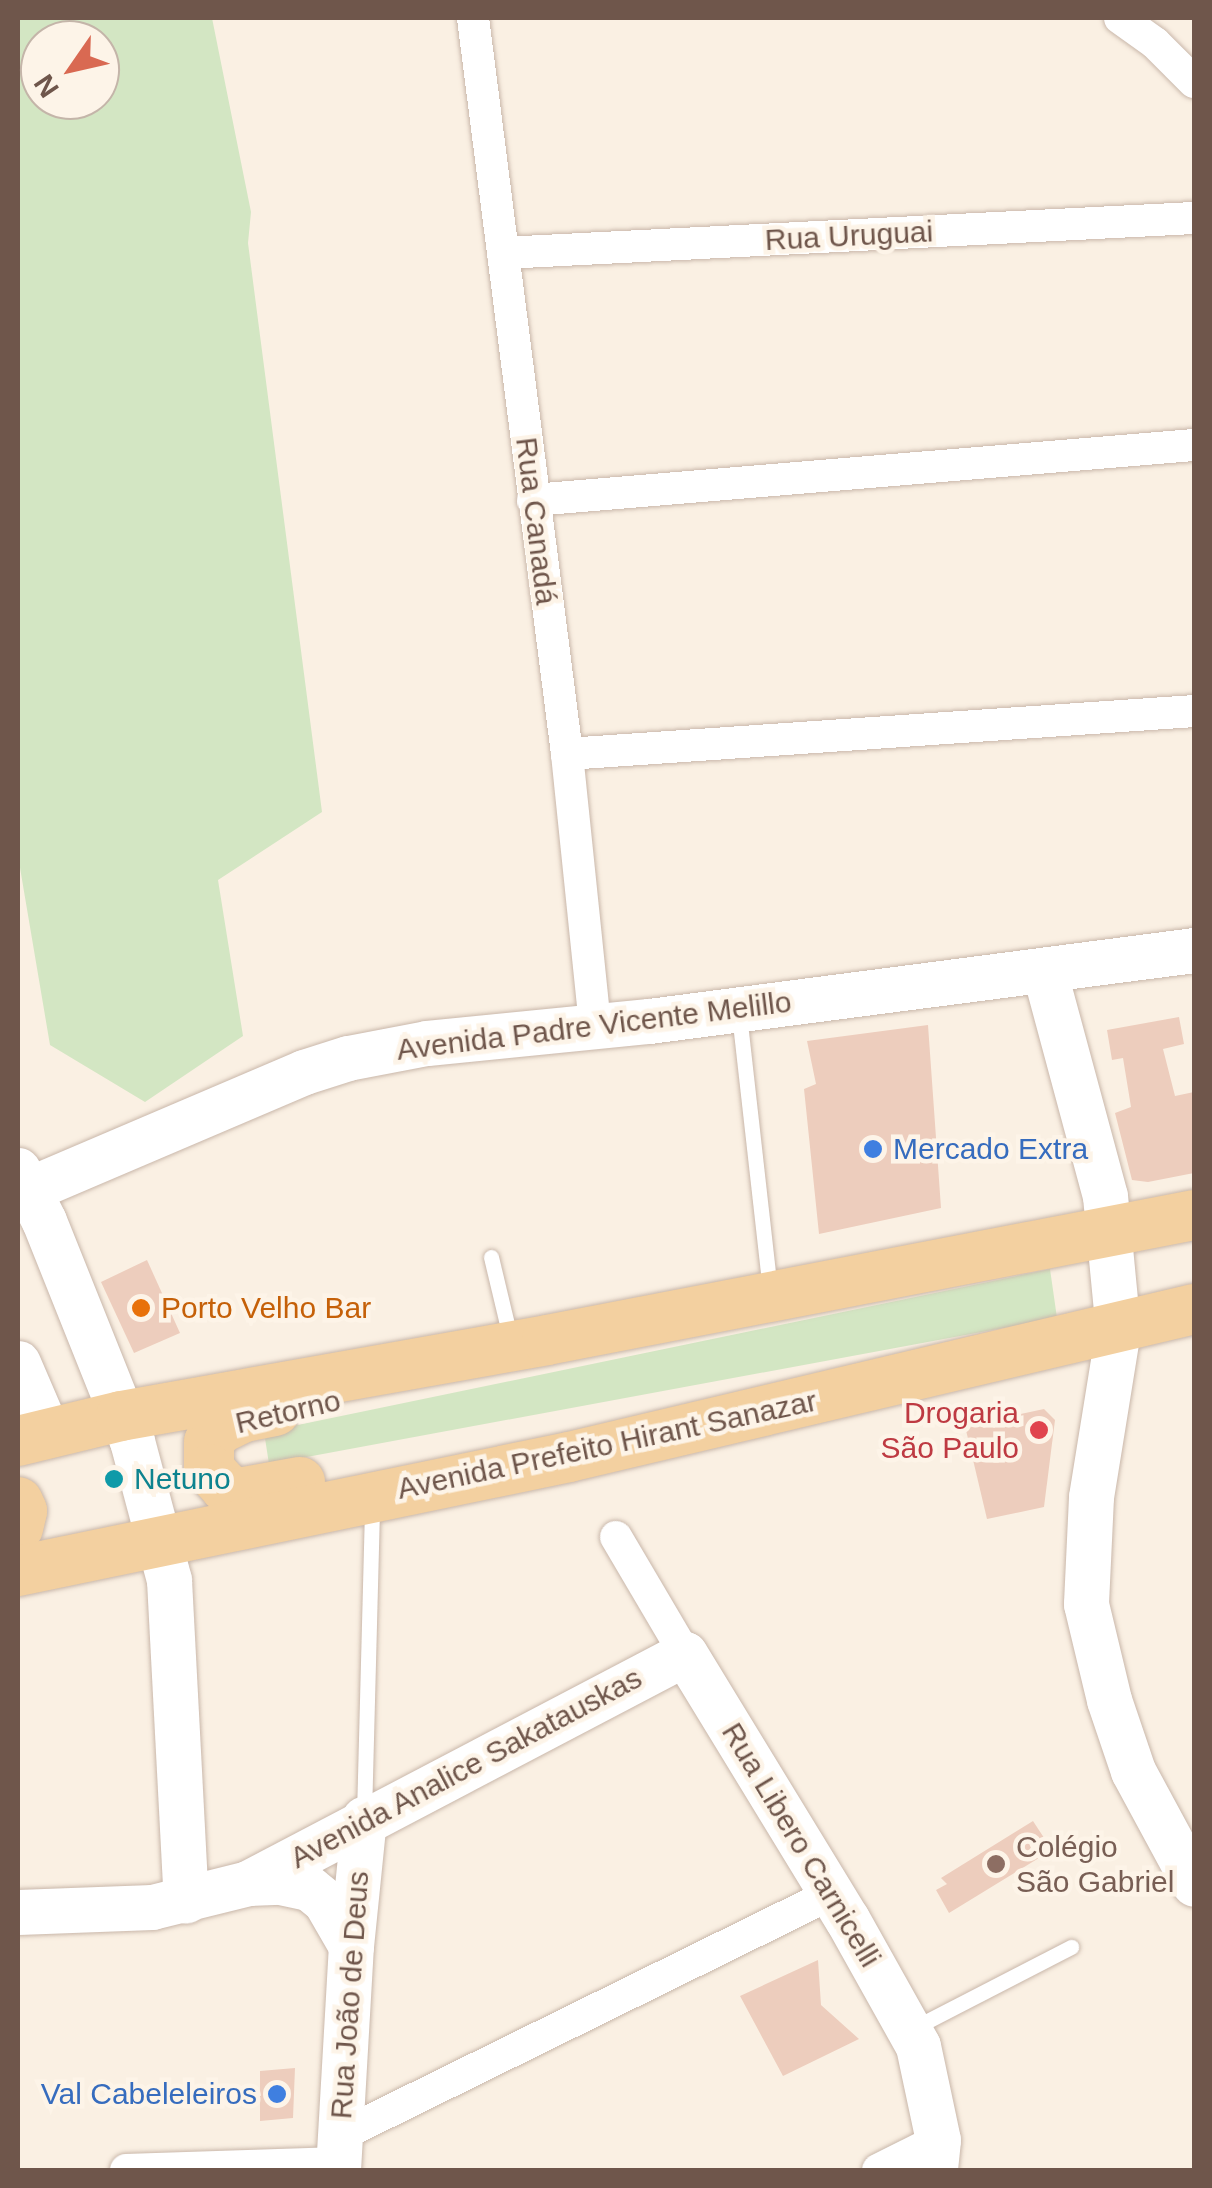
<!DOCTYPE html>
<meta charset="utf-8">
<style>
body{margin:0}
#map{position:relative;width:1212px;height:2188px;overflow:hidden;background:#faf0e3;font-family:Helvetica,sans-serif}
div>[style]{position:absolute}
.green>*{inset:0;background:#d3e6c3}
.building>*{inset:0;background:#edcdbd}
.roads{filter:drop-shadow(0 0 2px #c9b7aa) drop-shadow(0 0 2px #c9b7aa)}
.lane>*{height:15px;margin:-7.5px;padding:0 7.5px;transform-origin:7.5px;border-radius:7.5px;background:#fff}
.street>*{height:32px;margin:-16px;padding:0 16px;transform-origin:16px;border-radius:16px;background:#fff}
.secondary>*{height:45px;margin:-22.5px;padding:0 22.5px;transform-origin:22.5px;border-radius:22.5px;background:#fff}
.primary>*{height:50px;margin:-25px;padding:0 25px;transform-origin:25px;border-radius:25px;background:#f3d0a0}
.dots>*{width:28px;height:28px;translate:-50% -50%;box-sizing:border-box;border:5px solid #fdf4e8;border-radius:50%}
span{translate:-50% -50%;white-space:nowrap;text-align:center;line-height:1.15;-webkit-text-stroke:9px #fdf4e8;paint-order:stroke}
.street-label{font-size:30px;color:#6f564b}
.shop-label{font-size:30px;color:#366cbe}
.left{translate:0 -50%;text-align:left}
.right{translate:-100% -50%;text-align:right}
.food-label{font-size:30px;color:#c56008}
.health-label{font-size:30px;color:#be3a42}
.culture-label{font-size:30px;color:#0d838f}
.education-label{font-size:30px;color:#785e54}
.frame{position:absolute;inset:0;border:20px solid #6f564b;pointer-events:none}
.north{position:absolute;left:20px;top:20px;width:100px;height:100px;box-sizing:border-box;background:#fdf4e8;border:2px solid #c4b5a9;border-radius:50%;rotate:236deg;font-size:28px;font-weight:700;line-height:40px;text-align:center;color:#6f564b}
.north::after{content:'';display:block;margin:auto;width:35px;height:45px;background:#d96952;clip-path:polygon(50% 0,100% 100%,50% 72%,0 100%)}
</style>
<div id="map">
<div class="green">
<div style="clip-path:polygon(evenodd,18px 18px,212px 18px,251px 212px,248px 243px,322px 812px,218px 880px,243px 1036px,145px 1102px,50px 1045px,18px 856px,18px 18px,40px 40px,100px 40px,100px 100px,40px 100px,40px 40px)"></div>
<div style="clip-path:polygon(1050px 1269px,1057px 1318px,269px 1464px,264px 1432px)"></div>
</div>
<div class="building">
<div style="clip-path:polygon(1179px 1017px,1184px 1044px,1163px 1049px,1175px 1096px,1194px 1092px,1194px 1173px,1148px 1182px,1132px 1180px,1115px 1113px,1131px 1107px,1123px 1058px,1112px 1060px,1107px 1030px)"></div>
<div style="clip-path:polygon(928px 1025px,941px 1208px,819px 1234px,804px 1089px,816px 1084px,807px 1041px)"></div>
<div style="clip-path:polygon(147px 1260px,180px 1333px,134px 1353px,101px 1282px)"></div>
<div style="clip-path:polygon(1044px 1409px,1055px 1420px,1044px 1507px,987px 1519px,965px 1426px)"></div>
<div style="clip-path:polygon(1033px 1821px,1052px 1850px,949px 1913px,936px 1890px,947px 1884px,941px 1878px)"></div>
<div style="clip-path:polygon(818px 1960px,821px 2005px,859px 2039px,783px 2076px,740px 1996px)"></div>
<div style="clip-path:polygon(295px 2068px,293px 2118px,260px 2121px,260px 2071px)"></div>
</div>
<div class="roads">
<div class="lane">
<div style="left:739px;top:1014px;width:277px;rotate:83.6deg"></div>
<div style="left:491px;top:1257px;width:86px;rotate:76.6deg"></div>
<div style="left:364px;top:1815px;width:312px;rotate:-88.5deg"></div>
<div style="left:914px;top:2028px;width:177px;rotate:-27.3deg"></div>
</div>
<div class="street">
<div style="left:473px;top:18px;width:742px;rotate:82.72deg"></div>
<div style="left:567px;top:754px;width:271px;rotate:84.1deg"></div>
<div style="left:1120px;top:18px;width:43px;rotate:35.5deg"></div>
<div style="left:1155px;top:43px;width:55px;rotate:45deg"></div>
<div style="left:503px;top:253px;width:692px;rotate:-2.9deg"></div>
<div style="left:533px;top:500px;width:663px;rotate:-4.76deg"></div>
<div style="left:567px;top:754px;width:628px;rotate:-3.92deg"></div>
<div style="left:616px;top:1537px;width:136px;rotate:59.5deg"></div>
<div style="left:339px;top:2136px;width:548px;rotate:-26.19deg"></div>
<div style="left:126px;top:2170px;width:213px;rotate:-1.9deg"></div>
<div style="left:878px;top:2170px;width:67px;rotate:-26.6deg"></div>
</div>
<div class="secondary">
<div style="left:1044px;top:970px;width:234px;rotate:74.9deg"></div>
<div style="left:1105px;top:1196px;width:135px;rotate:84.5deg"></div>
<div style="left:1118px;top:1330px;width:169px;rotate:99.2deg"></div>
<div style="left:1091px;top:1497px;width:107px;rotate:92.7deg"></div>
<div style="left:1086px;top:1604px;width:99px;rotate:76.5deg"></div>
<div style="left:1109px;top:1700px;width:75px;rotate:71.3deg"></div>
<div style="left:1133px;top:1771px;width:128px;rotate:61.6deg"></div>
<div style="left:18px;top:1170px;width:57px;rotate:63deg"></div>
<div style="left:44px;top:1221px;width:237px;rotate:68.2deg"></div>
<div style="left:132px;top:1441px;width:144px;rotate:75.1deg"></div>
<div style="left:169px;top:1580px;width:321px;rotate:87deg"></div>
<div style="left:18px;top:1194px;width:311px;rotate:-23.1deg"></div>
<div style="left:304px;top:1072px;width:46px;rotate:-17.7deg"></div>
<div style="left:348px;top:1058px;width:80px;rotate:-10.8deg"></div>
<div style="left:427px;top:1043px;width:223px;rotate:-5.7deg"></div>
<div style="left:649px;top:1021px;width:550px;rotate:-7.42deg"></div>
<div style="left:18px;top:1363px;width:76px;rotate:66.8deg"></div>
<div style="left:248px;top:1883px;width:32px;rotate:-2deg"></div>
<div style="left:280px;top:1882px;width:30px;rotate:12deg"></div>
<div style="left:309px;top:1888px;width:21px;rotate:39deg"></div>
<div style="left:325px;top:1901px;width:52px;rotate:60deg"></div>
<div style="left:18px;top:1912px;width:134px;rotate:-2.1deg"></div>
<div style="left:152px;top:1907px;width:99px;rotate:-14deg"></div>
<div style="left:248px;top:1883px;width:493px;rotate:-27.7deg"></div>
<div style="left:685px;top:1654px;width:311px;rotate:58.6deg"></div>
<div style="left:847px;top:1919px;width:145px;rotate:60.8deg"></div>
<div style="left:918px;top:2046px;width:96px;rotate:78deg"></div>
<div style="left:938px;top:2140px;width:30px;rotate:96deg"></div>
<div style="left:338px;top:2170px;width:224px;rotate:-86.7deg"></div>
<div style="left:351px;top:1946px;width:128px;rotate:-84.2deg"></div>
</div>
<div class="primary">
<div style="left:275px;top:1411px;width:32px;rotate:169deg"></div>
<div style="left:244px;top:1417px;width:28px;rotate:154deg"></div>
<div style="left:219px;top:1429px;width:16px;rotate:128deg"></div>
<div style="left:209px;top:1442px;width:27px;rotate:90deg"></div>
<div style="left:209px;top:1469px;width:24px;rotate:48deg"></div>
<div style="left:225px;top:1487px;width:14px;rotate:25deg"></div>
<div style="left:238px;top:1493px;width:63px;rotate:-10.1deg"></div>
<div style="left:18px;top:1441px;width:106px;rotate:-13.6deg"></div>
<div style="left:121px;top:1416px;width:433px;rotate:-10.1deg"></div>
<div style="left:547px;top:1340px;width:659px;rotate:-10.93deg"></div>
<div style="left:18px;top:1502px;width:10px;rotate:66deg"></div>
<div style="left:22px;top:1511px;width:17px;rotate:103deg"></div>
<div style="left:18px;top:1571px;width:563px;rotate:-11.69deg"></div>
<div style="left:569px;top:1457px;width:642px;rotate:-13.32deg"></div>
</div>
</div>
<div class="dots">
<div style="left:873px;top:1149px;background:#3f7fe0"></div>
<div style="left:141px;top:1308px;background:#e8710a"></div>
<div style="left:1039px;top:1430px;background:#e0444e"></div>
<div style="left:114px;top:1479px;background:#0f9aa8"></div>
<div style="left:996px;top:1864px;background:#8d6e63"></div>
<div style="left:277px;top:2094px;background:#3f7fe0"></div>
</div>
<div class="street-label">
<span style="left:849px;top:236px;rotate:-3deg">Rua Uruguai</span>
<span style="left:536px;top:521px;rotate:83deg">Rua Canadá</span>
<span style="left:594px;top:1026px;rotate:-7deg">Avenida Padre Vicente Melillo</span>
<span style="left:288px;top:1412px;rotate:-13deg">Retorno</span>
<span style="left:607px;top:1445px;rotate:-12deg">Avenida Prefeito Hirant Sanazar</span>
<span style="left:466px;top:1768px;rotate:-28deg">Avenida Analice Sakatauskas</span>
<span style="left:801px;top:1845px;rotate:59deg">Rua Libero Carnicelli</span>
<span style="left:350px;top:1995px;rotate:-86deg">Rua João de Deus</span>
</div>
<div class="shop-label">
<span class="left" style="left:893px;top:1149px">Mercado Extra</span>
<span class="right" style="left:257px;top:2094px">Val Cabeleleiros</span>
</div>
<div class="food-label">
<span class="left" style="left:161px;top:1308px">Porto Velho Bar</span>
</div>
<div class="health-label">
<span class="right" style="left:1019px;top:1430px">Drogaria<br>São Paulo</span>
</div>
<div class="culture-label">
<span class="left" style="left:134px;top:1479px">Netuno</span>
</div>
<div class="education-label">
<span class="left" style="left:1016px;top:1864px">Colégio<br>São Gabriel</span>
</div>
<div class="frame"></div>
<div class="north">N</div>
</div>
